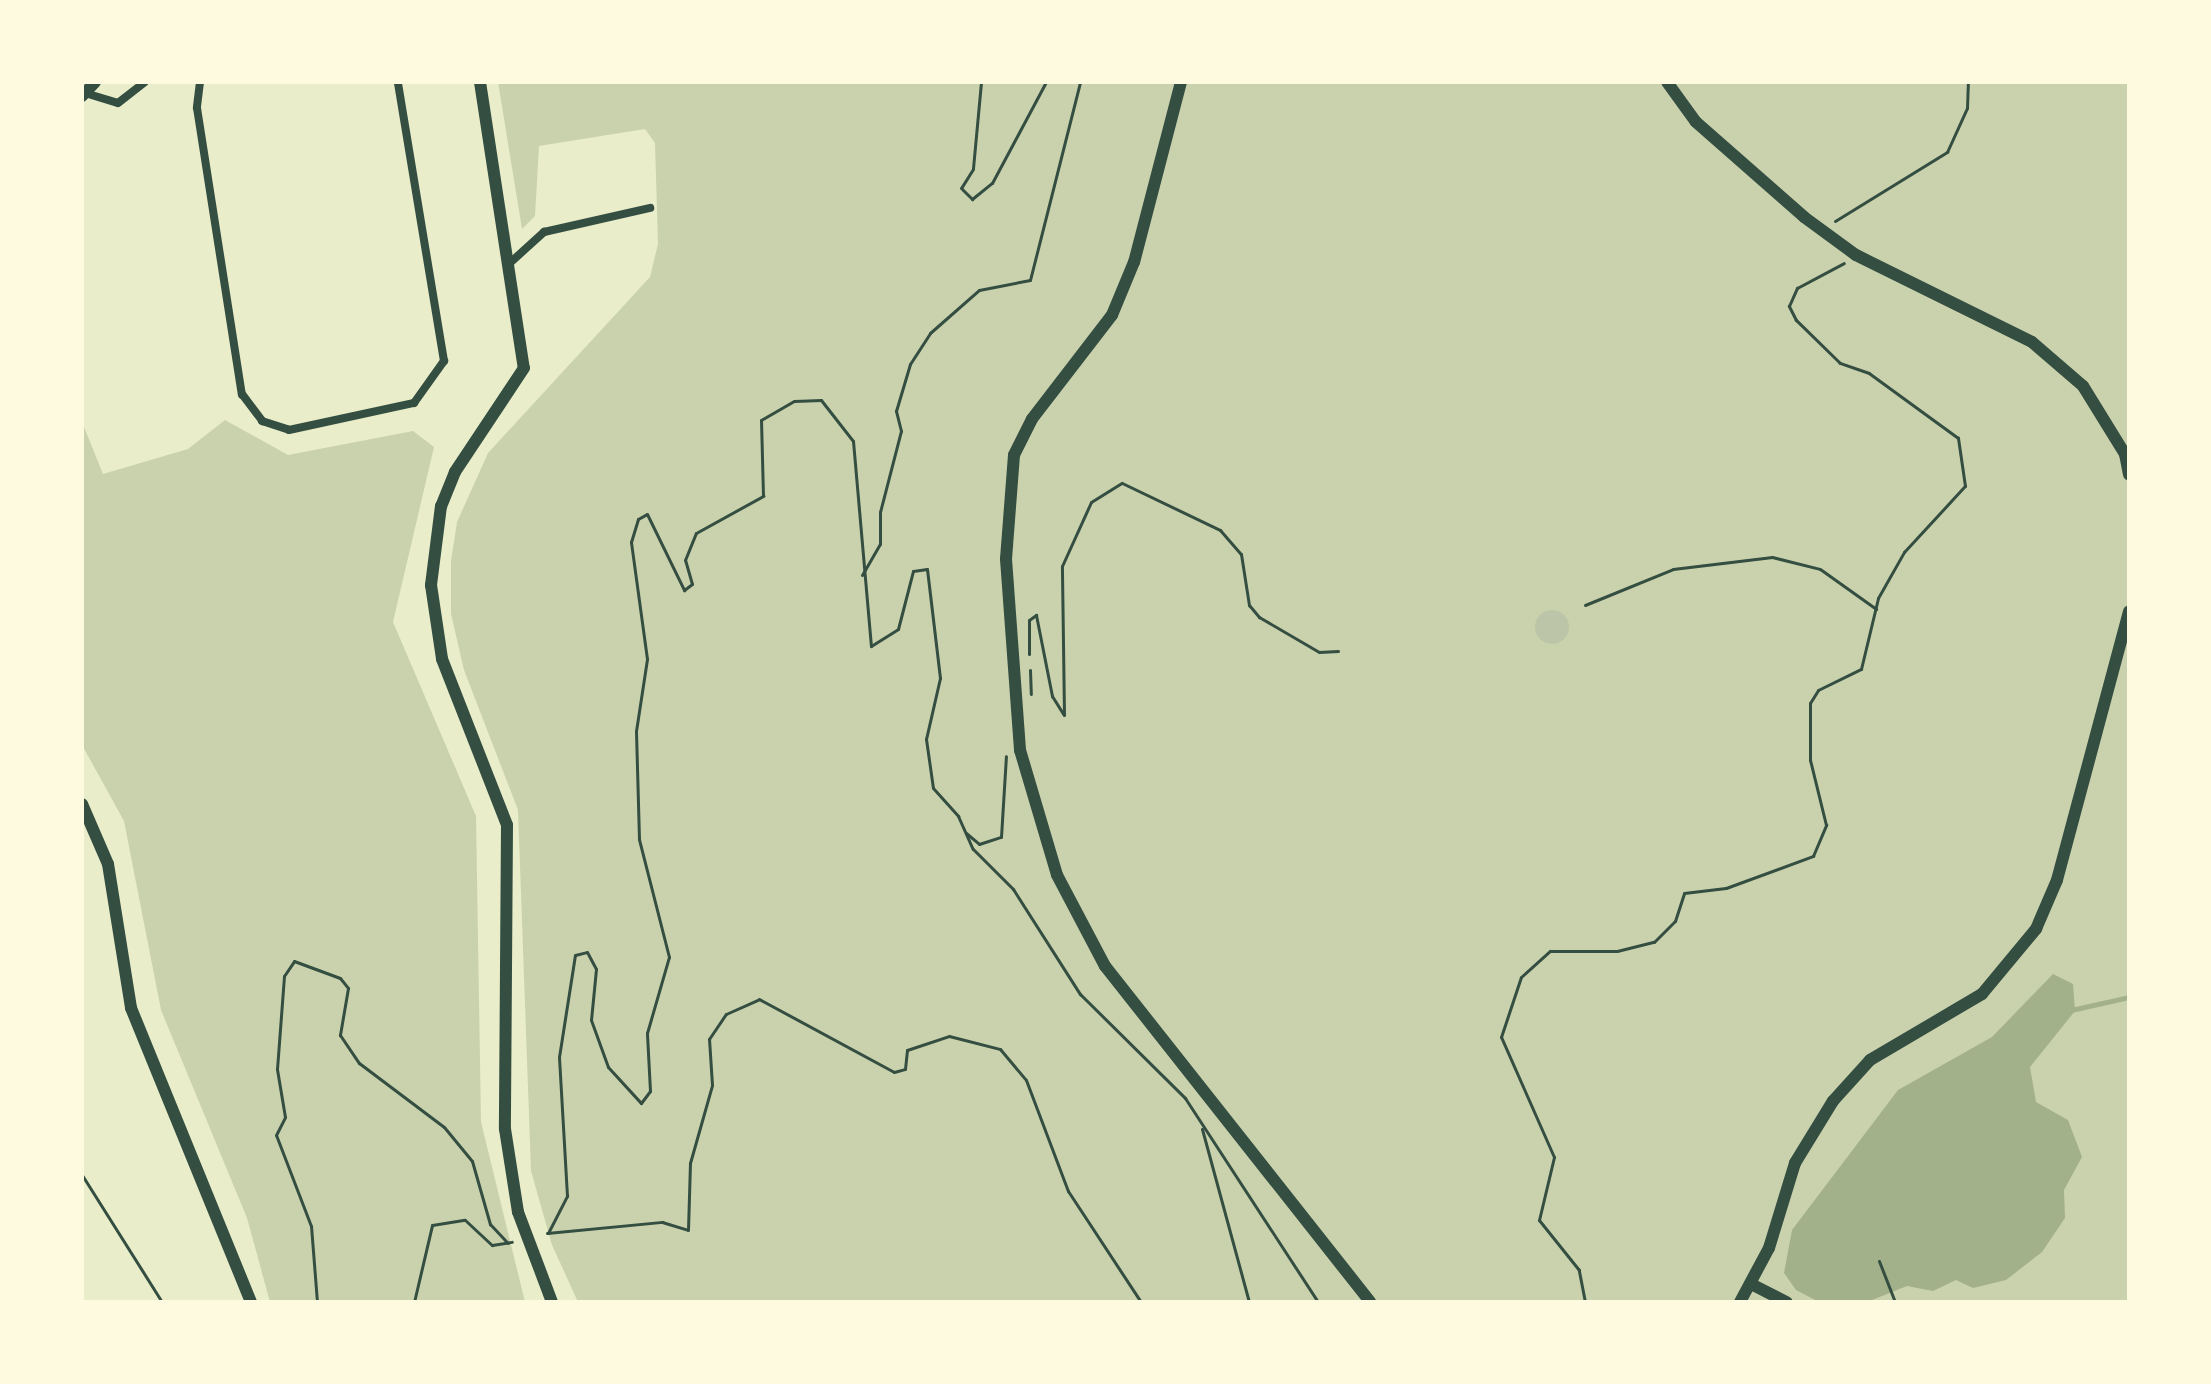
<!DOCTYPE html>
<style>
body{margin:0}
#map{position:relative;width:2211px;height:1384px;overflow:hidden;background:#e9edc9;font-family:"Sofia Sans Condensed",sans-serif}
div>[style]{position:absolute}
.green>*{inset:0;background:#cad2ad}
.water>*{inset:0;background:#a3b18a}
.stream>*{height:5px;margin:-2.5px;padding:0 2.5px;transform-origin:2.5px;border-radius:2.5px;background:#a3b18a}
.building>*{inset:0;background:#bcc5a7}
.round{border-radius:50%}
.path>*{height:3px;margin:-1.5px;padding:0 1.5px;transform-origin:1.5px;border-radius:1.5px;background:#344e41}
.minor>*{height:8px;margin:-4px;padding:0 4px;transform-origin:4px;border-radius:4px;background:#344e41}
.tertiary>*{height:12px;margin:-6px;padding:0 6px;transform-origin:6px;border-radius:6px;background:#344e41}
span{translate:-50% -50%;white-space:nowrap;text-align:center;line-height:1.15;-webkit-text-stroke:8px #fefae0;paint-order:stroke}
.frame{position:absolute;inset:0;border:84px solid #fefae0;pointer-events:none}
</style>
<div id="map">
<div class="green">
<div style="clip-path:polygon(498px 82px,2129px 82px,2129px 1302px,578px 1302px,552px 1245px,531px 1171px,518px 810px,464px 670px,451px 614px,451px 561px,457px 522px,488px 453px,650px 277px,658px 244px,655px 143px,645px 129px,539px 146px,535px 216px,522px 229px)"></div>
<div style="clip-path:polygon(225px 420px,288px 455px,413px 431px,434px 447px,393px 622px,476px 816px,481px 1122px,525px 1302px,270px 1302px,247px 1218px,161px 1010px,124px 821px,82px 745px,82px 422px,103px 474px,188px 449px)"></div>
</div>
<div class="water">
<div style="clip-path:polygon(2053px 974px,2073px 984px,2075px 1011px,2030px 1067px,2036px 1102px,2068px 1120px,2082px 1157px,2064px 1190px,2065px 1218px,2042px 1252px,2006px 1280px,1973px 1288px,1956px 1280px,1933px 1291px,1907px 1286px,1867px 1302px,1819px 1302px,1796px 1290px,1784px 1273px,1792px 1230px,1898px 1090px,1992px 1037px)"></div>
</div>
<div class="stream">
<div style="left:2071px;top:1010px;width:59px;rotate:-12.6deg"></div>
</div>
<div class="building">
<div class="round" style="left:1535px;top:610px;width:34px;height:34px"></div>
</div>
<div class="path">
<div style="left:981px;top:82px;width:87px;rotate:95.3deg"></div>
<div style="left:973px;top:169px;width:22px;rotate:122deg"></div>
<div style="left:961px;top:188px;width:16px;rotate:45deg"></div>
<div style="left:972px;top:199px;width:26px;rotate:-39deg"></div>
<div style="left:992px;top:183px;width:115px;rotate:-61.9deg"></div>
<div style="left:1835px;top:221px;width:132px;rotate:-31.6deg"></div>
<div style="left:1947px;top:152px;width:48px;rotate:-65.6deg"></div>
<div style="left:1967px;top:108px;width:26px;rotate:-88deg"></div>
<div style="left:862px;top:575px;width:36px;rotate:-60deg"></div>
<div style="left:880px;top:544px;width:32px;rotate:-90deg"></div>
<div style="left:880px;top:512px;width:84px;rotate:-75.5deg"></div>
<div style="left:901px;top:431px;width:21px;rotate:-104deg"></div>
<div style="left:896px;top:411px;width:49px;rotate:-73.4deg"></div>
<div style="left:910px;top:364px;width:37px;rotate:-57deg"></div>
<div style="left:930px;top:333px;width:65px;rotate:-41.3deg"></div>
<div style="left:979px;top:290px;width:52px;rotate:-11.1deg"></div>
<div style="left:1030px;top:280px;width:204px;rotate:-75.8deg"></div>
<div style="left:1585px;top:605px;width:95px;rotate:-22.2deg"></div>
<div style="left:1673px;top:569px;width:100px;rotate:-6.9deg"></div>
<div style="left:1772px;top:557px;width:49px;rotate:14deg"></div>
<div style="left:1820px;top:569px;width:69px;rotate:35.5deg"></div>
<div style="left:1029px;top:654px;width:34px;rotate:-90deg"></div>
<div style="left:1029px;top:620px;width:9px;rotate:-36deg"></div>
<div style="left:1036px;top:615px;width:83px;rotate:78.8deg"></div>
<div style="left:1052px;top:696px;width:22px;rotate:58deg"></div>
<div style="left:1064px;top:715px;width:149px;rotate:-90.8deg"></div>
<div style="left:1062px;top:566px;width:70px;rotate:-65.6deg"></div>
<div style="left:1091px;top:502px;width:36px;rotate:-32deg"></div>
<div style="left:1122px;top:483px;width:109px;rotate:25.6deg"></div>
<div style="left:1220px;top:530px;width:32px;rotate:49deg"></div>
<div style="left:1241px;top:554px;width:52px;rotate:81.1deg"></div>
<div style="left:1249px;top:605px;width:16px;rotate:50deg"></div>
<div style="left:1259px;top:617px;width:69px;rotate:30.3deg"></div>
<div style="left:1319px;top:652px;width:19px;rotate:-3deg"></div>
<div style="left:1030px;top:670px;width:24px;rotate:88deg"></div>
<div style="left:966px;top:833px;width:17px;rotate:40deg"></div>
<div style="left:979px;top:844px;width:23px;rotate:-18deg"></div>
<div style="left:1001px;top:837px;width:81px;rotate:-86.5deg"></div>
<div style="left:1202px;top:1129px;width:179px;rotate:74.8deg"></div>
<div style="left:82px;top:1175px;width:150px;rotate:57.8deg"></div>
<div style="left:547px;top:1233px;width:116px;rotate:-5.5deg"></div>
<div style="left:662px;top:1222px;width:27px;rotate:17deg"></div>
<div style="left:688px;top:1230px;width:67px;rotate:-88.3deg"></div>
<div style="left:690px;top:1163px;width:81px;rotate:-74.2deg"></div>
<div style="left:712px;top:1085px;width:46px;rotate:-93.7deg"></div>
<div style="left:709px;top:1039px;width:30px;rotate:-56deg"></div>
<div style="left:726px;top:1014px;width:36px;rotate:-24deg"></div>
<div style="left:759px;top:999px;width:153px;rotate:28.4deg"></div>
<div style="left:894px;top:1072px;width:11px;rotate:-15deg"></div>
<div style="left:905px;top:1069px;width:19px;rotate:-84deg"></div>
<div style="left:907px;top:1050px;width:44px;rotate:-18.4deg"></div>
<div style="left:949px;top:1036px;width:53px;rotate:14.3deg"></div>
<div style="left:1000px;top:1049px;width:40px;rotate:50deg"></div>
<div style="left:1026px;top:1080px;width:119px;rotate:69.3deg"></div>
<div style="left:1068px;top:1191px;width:133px;rotate:56.7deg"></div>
<div style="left:548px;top:1233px;width:42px;rotate:-62.8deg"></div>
<div style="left:567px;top:1196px;width:139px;rotate:-93.3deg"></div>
<div style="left:559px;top:1057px;width:103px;rotate:-81.1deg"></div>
<div style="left:575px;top:955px;width:12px;rotate:-14deg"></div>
<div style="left:587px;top:952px;width:19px;rotate:62deg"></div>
<div style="left:596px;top:969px;width:51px;rotate:95.6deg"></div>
<div style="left:591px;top:1020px;width:50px;rotate:70.1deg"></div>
<div style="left:608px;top:1067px;width:49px;rotate:47.5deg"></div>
<div style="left:641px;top:1103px;width:15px;rotate:-53deg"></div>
<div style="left:650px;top:1091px;width:58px;rotate:-93deg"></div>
<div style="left:647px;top:1033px;width:79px;rotate:-73.9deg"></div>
<div style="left:669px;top:957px;width:122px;rotate:-104.3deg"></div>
<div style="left:639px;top:839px;width:108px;rotate:-91.6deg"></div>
<div style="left:636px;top:731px;width:73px;rotate:-81.3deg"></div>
<div style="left:647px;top:659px;width:118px;rotate:-97.8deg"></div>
<div style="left:631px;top:542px;width:24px;rotate:-73deg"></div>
<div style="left:638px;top:519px;width:10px;rotate:-29deg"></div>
<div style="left:647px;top:514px;width:85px;rotate:64deg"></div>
<div style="left:684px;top:590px;width:10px;rotate:-37deg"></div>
<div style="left:692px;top:584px;width:25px;rotate:-106deg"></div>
<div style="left:685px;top:560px;width:29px;rotate:-68deg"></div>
<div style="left:696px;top:533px;width:77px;rotate:-28.9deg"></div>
<div style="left:763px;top:496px;width:76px;rotate:-91.5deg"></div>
<div style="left:761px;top:420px;width:38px;rotate:-30deg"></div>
<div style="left:794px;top:401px;width:27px;rotate:-2deg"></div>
<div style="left:821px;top:400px;width:52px;rotate:52deg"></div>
<div style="left:853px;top:441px;width:206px;rotate:85deg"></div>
<div style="left:871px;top:646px;width:32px;rotate:-32deg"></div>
<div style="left:898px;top:629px;width:60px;rotate:-75.5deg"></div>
<div style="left:913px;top:571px;width:14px;rotate:-8deg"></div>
<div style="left:927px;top:569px;width:110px;rotate:83.2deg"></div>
<div style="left:940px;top:678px;width:63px;rotate:102.9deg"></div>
<div style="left:926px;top:739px;width:49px;rotate:81.9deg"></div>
<div style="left:933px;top:788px;width:38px;rotate:48deg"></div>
<div style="left:958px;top:816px;width:36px;rotate:66deg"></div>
<div style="left:973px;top:849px;width:57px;rotate:45deg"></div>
<div style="left:1013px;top:889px;width:125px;rotate:57.5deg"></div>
<div style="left:1080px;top:994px;width:148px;rotate:44.7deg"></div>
<div style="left:1185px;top:1098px;width:244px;rotate:56.9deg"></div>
<div style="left:1879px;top:1261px;width:44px;rotate:68.7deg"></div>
<div style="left:317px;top:1302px;width:76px;rotate:-94.5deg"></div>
<div style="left:311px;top:1226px;width:97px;rotate:-111deg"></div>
<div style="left:276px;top:1135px;width:20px;rotate:-63deg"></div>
<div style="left:285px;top:1117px;width:49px;rotate:-99.5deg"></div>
<div style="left:277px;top:1069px;width:93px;rotate:-85.7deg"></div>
<div style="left:284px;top:976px;width:18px;rotate:-56deg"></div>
<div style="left:294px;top:961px;width:49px;rotate:20.3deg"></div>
<div style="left:340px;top:978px;width:13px;rotate:51deg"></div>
<div style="left:348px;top:988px;width:48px;rotate:99.7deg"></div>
<div style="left:340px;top:1035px;width:34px;rotate:56deg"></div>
<div style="left:359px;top:1063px;width:106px;rotate:37deg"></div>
<div style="left:444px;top:1127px;width:44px;rotate:50.5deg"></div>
<div style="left:472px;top:1161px;width:66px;rotate:74.1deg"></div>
<div style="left:490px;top:1224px;width:26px;rotate:47deg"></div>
<div style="left:414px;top:1302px;width:79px;rotate:-76.8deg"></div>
<div style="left:432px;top:1225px;width:33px;rotate:-9deg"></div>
<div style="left:465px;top:1220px;width:37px;rotate:43deg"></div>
<div style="left:492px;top:1245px;width:20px;rotate:-9deg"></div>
<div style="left:1585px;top:1302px;width:33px;rotate:-101deg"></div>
<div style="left:1579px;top:1270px;width:64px;rotate:-128.7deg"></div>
<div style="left:1539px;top:1220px;width:65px;rotate:-76.6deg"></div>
<div style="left:1554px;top:1157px;width:131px;rotate:-113.8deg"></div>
<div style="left:1501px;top:1037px;width:63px;rotate:-71.6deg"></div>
<div style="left:1521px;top:977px;width:39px;rotate:-42deg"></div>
<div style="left:1550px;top:951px;width:67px"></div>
<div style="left:1617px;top:951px;width:38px;rotate:-14deg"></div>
<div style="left:1654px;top:942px;width:30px;rotate:-45deg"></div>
<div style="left:1675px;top:921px;width:29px;rotate:-72deg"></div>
<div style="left:1684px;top:893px;width:42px;rotate:-6.8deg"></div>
<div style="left:1726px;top:888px;width:93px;rotate:-20.2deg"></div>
<div style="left:1813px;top:856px;width:34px;rotate:-67deg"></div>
<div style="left:1826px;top:825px;width:67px;rotate:-103.8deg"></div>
<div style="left:1810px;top:760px;width:57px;rotate:-90deg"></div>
<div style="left:1810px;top:703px;width:15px;rotate:-58deg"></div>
<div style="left:1818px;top:690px;width:48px;rotate:-26deg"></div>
<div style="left:1861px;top:669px;width:73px;rotate:-76.5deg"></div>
<div style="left:1878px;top:598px;width:53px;rotate:-60.5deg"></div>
<div style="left:1904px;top:552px;width:90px;rotate:-47.3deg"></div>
<div style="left:1965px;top:486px;width:49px;rotate:-98.3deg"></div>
<div style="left:1958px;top:438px;width:110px;rotate:-143.9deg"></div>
<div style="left:1869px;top:373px;width:31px;rotate:-161deg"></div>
<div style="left:1840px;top:363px;width:62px;rotate:-135.7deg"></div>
<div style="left:1796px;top:320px;width:16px;rotate:-117deg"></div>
<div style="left:1789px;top:306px;width:20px;rotate:-66deg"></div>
<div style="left:1797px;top:288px;width:53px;rotate:-28deg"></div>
</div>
<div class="minor">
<div style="left:200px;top:82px;width:26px;rotate:97deg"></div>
<div style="left:197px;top:108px;width:290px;rotate:81.1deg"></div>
<div style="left:242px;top:394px;width:34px;rotate:53deg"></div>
<div style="left:262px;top:421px;width:28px;rotate:18deg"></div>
<div style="left:289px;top:430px;width:128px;rotate:-12.2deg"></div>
<div style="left:414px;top:403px;width:52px;rotate:-54.5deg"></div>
<div style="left:444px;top:361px;width:283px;rotate:-99.4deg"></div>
<div style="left:85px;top:93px;width:34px;rotate:17deg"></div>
<div style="left:118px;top:103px;width:34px;rotate:-38deg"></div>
<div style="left:511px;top:262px;width:45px;rotate:-42.3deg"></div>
<div style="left:544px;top:232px;width:109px;rotate:-12.8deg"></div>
</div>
<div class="tertiary">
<div style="left:480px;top:82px;width:289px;rotate:81.3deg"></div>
<div style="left:524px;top:368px;width:125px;rotate:123.6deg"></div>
<div style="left:455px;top:472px;width:37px;rotate:112deg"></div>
<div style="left:441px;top:506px;width:80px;rotate:97.2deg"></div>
<div style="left:431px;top:585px;width:75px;rotate:81.5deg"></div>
<div style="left:442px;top:659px;width:178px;rotate:68.6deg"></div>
<div style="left:507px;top:825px;width:304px;rotate:90.4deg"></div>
<div style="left:505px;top:1129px;width:84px;rotate:81.1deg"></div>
<div style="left:518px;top:1212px;width:96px;rotate:69.3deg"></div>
<div style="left:1181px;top:82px;width:186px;rotate:104.6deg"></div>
<div style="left:1134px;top:262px;width:57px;rotate:112.5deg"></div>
<div style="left:1112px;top:315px;width:131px;rotate:127.6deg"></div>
<div style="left:1032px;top:419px;width:40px;rotate:116.6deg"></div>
<div style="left:1014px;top:455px;width:104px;rotate:94.4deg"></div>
<div style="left:1006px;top:559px;width:192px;rotate:85.8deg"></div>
<div style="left:1020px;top:750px;width:130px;rotate:73.5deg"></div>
<div style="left:1057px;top:875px;width:103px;rotate:62.2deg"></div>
<div style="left:1105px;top:966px;width:428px;rotate:51.7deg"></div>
<div style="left:1667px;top:82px;width:49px;rotate:54.1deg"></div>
<div style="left:1696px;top:122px;width:144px;rotate:41.3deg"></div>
<div style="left:1804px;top:217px;width:64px;rotate:36.2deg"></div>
<div style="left:1856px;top:255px;width:196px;rotate:26.3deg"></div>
<div style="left:2032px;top:342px;width:67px;rotate:40.8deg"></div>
<div style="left:2083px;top:386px;width:80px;rotate:58.3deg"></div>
<div style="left:2125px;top:454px;width:21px;rotate:79deg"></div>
<div style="left:82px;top:96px;width:19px;rotate:-47deg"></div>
<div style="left:82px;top:804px;width:65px;rotate:66.6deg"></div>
<div style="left:108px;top:864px;width:146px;rotate:80.9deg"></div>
<div style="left:131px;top:1008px;width:318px;rotate:67.8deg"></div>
<div style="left:1753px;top:1285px;width:38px;rotate:27deg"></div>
<div style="left:1740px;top:1302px;width:61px;rotate:-61.8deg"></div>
<div style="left:1769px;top:1248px;width:89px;rotate:-73deg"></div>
<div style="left:1795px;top:1163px;width:73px;rotate:-58.5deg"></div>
<div style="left:1833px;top:1101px;width:55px;rotate:-47.9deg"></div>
<div style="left:1870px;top:1060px;width:130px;rotate:-30.5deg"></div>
<div style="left:1982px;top:994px;width:85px;rotate:-50.3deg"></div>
<div style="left:2036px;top:929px;width:53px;rotate:-66.8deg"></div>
<div style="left:2057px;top:880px;width:278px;rotate:-75deg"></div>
</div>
<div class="frame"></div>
</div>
